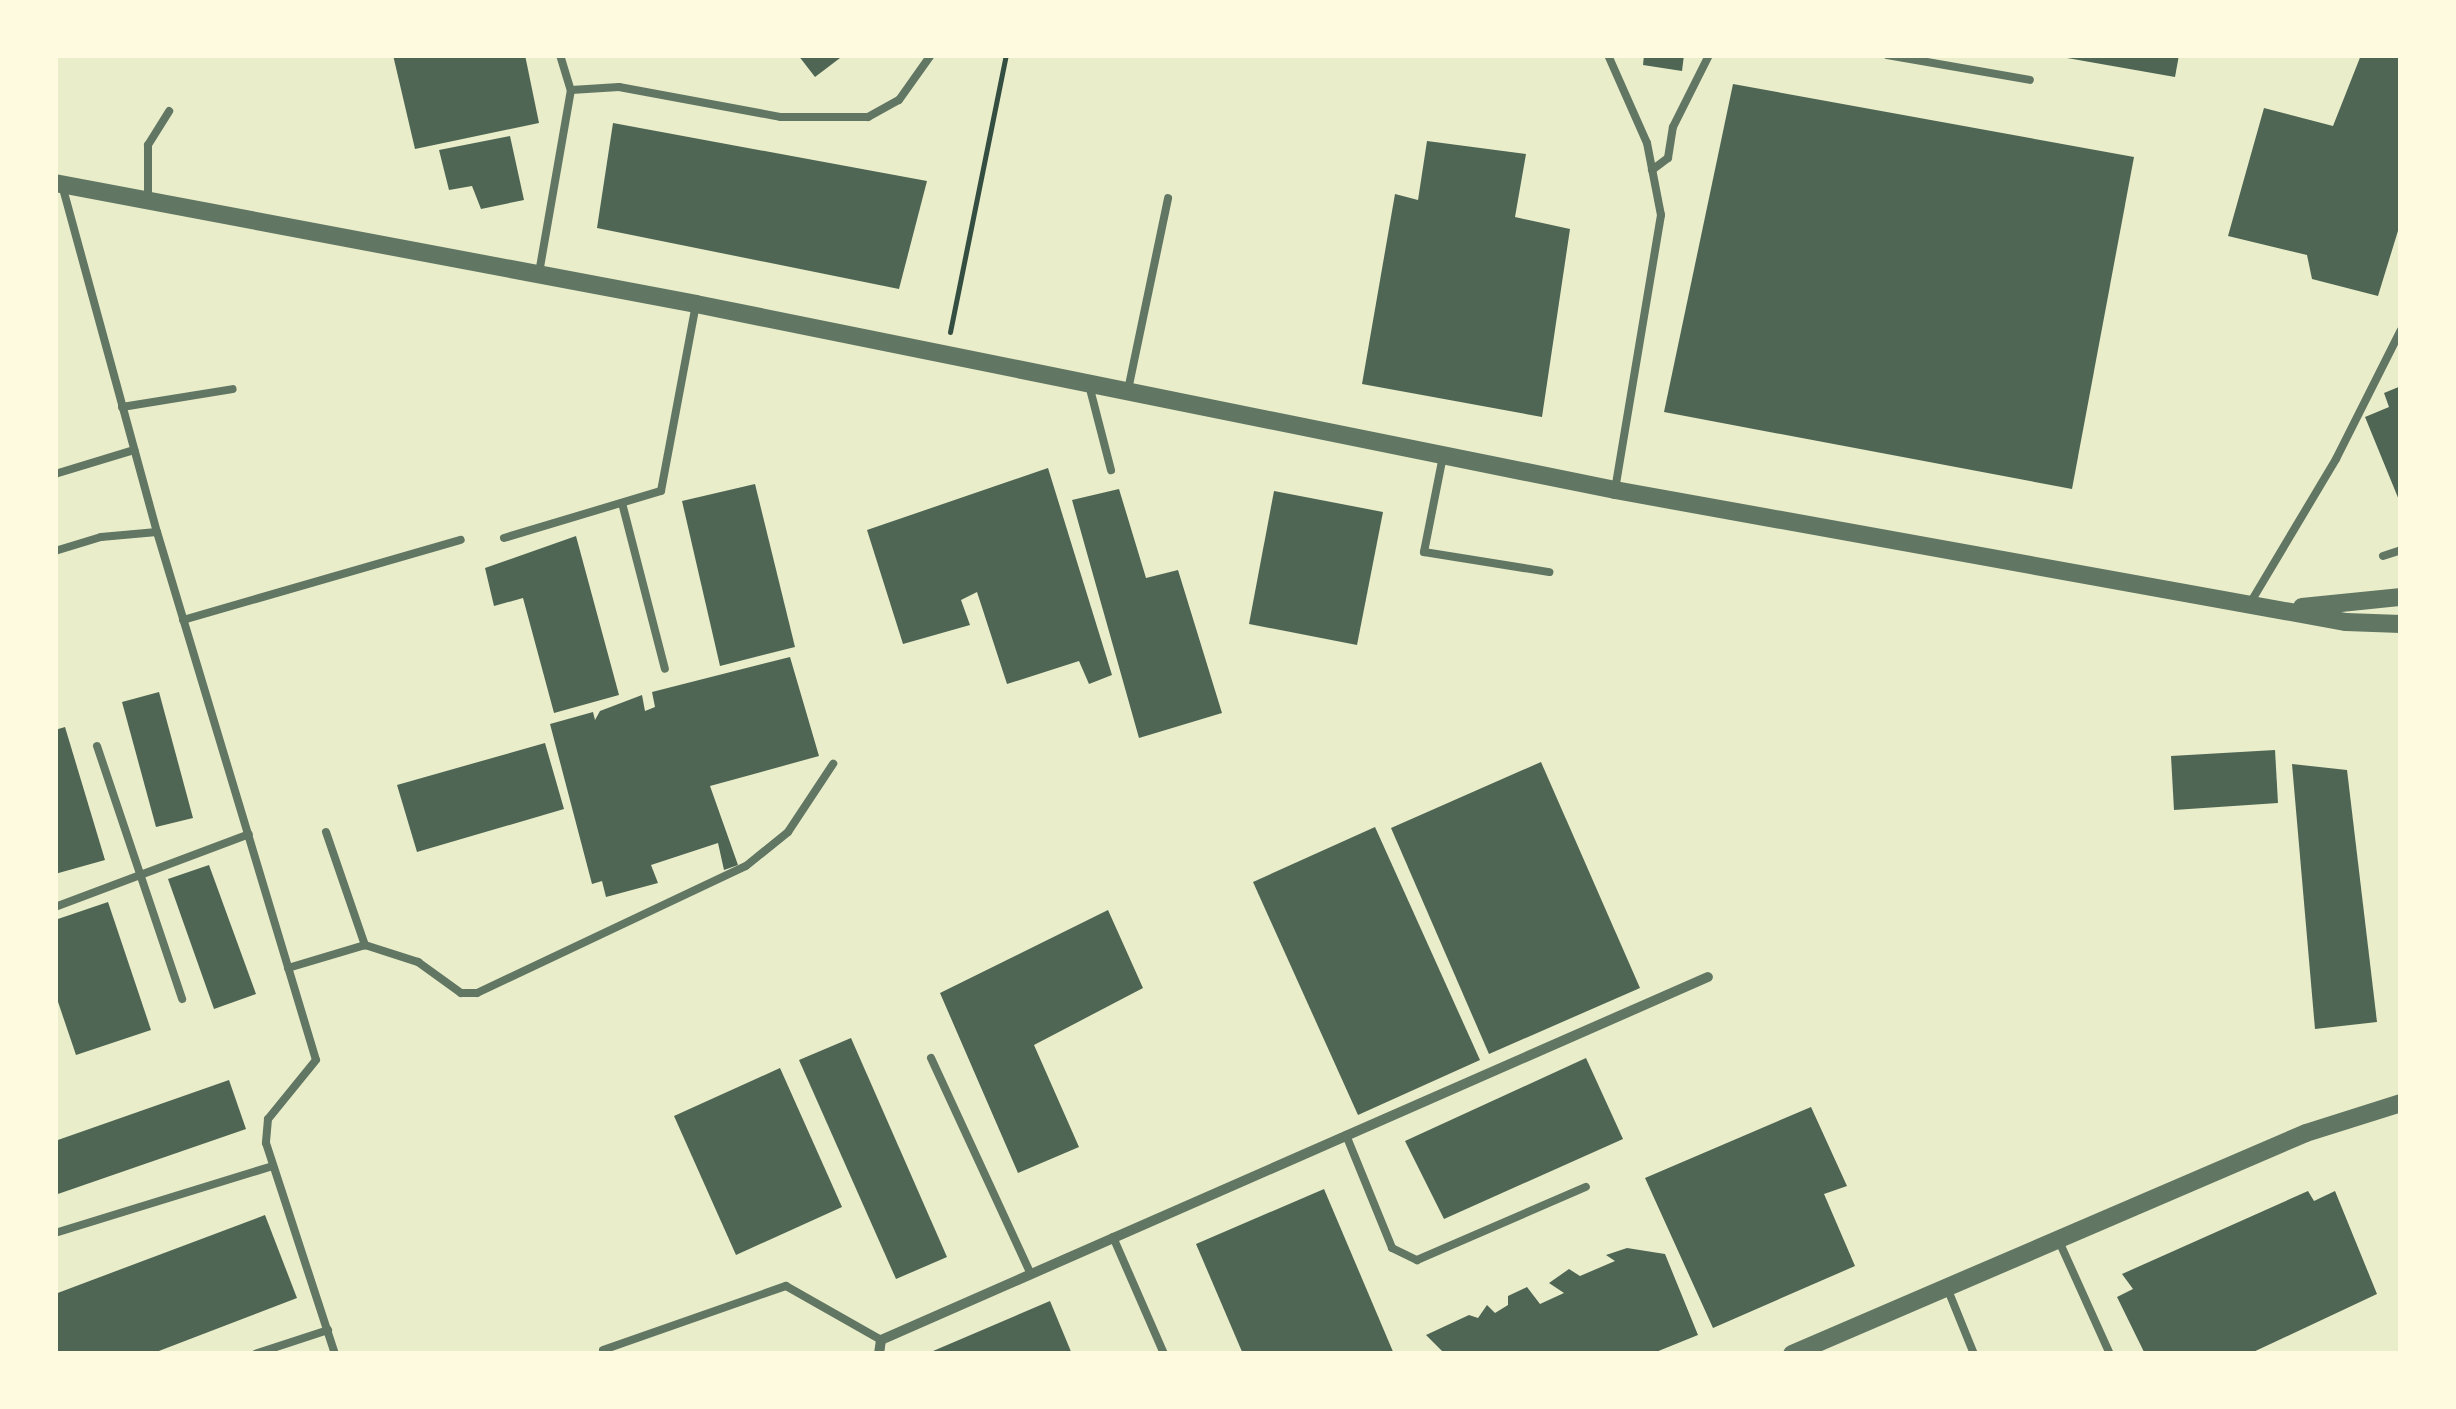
<!DOCTYPE html>
<style>
body{margin:0}
#map{position:relative;width:2456px;height:1409px;overflow:hidden;background:#e9edc9;font-family:Helvetica,sans-serif}
div>[style]{position:absolute}
.building>*{inset:0;background:#4f6655}
.path>*{height:5px;margin:-2.5px;padding:0 2.5px;transform-origin:2.5px;border-radius:2.5px;background:#344e41}
.service>*{height:8px;margin:-4px;padding:0 4px;transform-origin:4px;border-radius:4px;background:#617663}
.minor>*{height:10px;margin:-5px;padding:0 5px;transform-origin:5px;border-radius:5px;background:#617663}
.tertiary>*{height:18px;margin:-9px;padding:0 9px;transform-origin:9px;border-radius:9px;background:#617663}
span{translate:-50% -50%;white-space:nowrap;text-align:center;line-height:1.15;-webkit-text-stroke:9px #fefae0;paint-order:stroke}
.frame{position:absolute;inset:0;border:58px solid #fefae0;pointer-events:none}
</style>
<div id="map">
<div class="building">
<div style="clip-path:polygon(393px 55px,525px 55px,539px 123px,415px 149px)"></div>
<div style="clip-path:polygon(798px 55px,844px 55px,815px 77px)"></div>
<div style="clip-path:polygon(1644px 55px,1684px 55px,1682px 71px,1643px 65px)"></div>
<div style="clip-path:polygon(2050px 55px,2179px 55px,2175px 77px)"></div>
<div style="clip-path:polygon(2361px 55px,2401px 55px,2401px 221px,2378px 296px,2312px 279px,2307px 255px,2228px 236px,2264px 108px,2333px 126px)"></div>
<div style="clip-path:polygon(1733px 84px,2134px 157px,2072px 489px,1664px 412px)"></div>
<div style="clip-path:polygon(613px 123px,927px 181px,899px 289px,597px 228px)"></div>
<div style="clip-path:polygon(510px 136px,524px 200px,481px 209px,472px 186px,449px 190px,439px 150px)"></div>
<div style="clip-path:polygon(1427px 141px,1526px 154px,1515px 217px,1570px 229px,1542px 417px,1362px 384px,1395px 194px,1418px 200px)"></div>
<div style="clip-path:polygon(2401px 386px,2401px 505px,2365px 417px,2389px 407px,2384px 393px)"></div>
<div style="clip-path:polygon(1048px 468px,1112px 675px,1089px 684px,1079px 661px,1007px 684px,977px 592px,961px 600px,970px 625px,903px 644px,867px 530px)"></div>
<div style="clip-path:polygon(755px 484px,795px 647px,720px 666px,682px 501px)"></div>
<div style="clip-path:polygon(1119px 489px,1146px 578px,1178px 570px,1222px 713px,1139px 738px,1072px 500px)"></div>
<div style="clip-path:polygon(1274px 491px,1383px 512px,1357px 645px,1249px 624px)"></div>
<div style="clip-path:polygon(576px 536px,619px 695px,554px 713px,523px 598px,494px 606px,485px 568px)"></div>
<div style="clip-path:polygon(790px 657px,819px 756px,710px 786px,738px 865px,724px 870px,718px 843px,651px 865px,658px 883px,606px 897px,602px 881px,592px 884px,550px 724px,593px 712px,595px 720px,600px 711px,642px 695px,645px 711px,655px 707px,652px 692px)"></div>
<div style="clip-path:polygon(159px 692px,193px 818px,156px 827px,122px 702px)"></div>
<div style="clip-path:polygon(65px 727px,105px 860px,55px 874px,55px 730px)"></div>
<div style="clip-path:polygon(545px 743px,564px 809px,417px 852px,397px 785px)"></div>
<div style="clip-path:polygon(2275px 750px,2278px 803px,2174px 810px,2171px 756px)"></div>
<div style="clip-path:polygon(1541px 762px,1640px 988px,1489px 1054px,1391px 828px)"></div>
<div style="clip-path:polygon(2292px 764px,2347px 770px,2377px 1022px,2315px 1029px)"></div>
<div style="clip-path:polygon(1375px 827px,1480px 1060px,1358px 1115px,1253px 882px)"></div>
<div style="clip-path:polygon(209px 865px,256px 994px,214px 1009px,168px 879px)"></div>
<div style="clip-path:polygon(108px 902px,151px 1030px,76px 1055px,55px 993px,55px 920px)"></div>
<div style="clip-path:polygon(1108px 910px,1143px 988px,1034px 1045px,1079px 1147px,1018px 1173px,940px 993px)"></div>
<div style="clip-path:polygon(851px 1038px,947px 1257px,896px 1279px,799px 1060px)"></div>
<div style="clip-path:polygon(1586px 1058px,1623px 1139px,1444px 1219px,1405px 1141px)"></div>
<div style="clip-path:polygon(780px 1068px,842px 1207px,736px 1255px,674px 1116px)"></div>
<div style="clip-path:polygon(229px 1080px,246px 1129px,55px 1195px,55px 1141px)"></div>
<div style="clip-path:polygon(1811px 1107px,1847px 1186px,1824px 1194px,1855px 1266px,1713px 1328px,1645px 1178px)"></div>
<div style="clip-path:polygon(1324px 1189px,1394px 1354px,1243px 1354px,1196px 1244px)"></div>
<div style="clip-path:polygon(2308px 1191px,2314px 1201px,2335px 1191px,2377px 1294px,2249px 1354px,2145px 1354px,2117px 1297px,2133px 1289px,2122px 1274px)"></div>
<div style="clip-path:polygon(265px 1215px,297px 1298px,151px 1354px,55px 1354px,55px 1294px)"></div>
<div style="clip-path:polygon(1627px 1248px,1665px 1254px,1698px 1335px,1651px 1354px,1445px 1354px,1426px 1335px,1469px 1315px,1478px 1318px,1487px 1305px,1495px 1313px,1508px 1305px,1508px 1296px,1527px 1287px,1540px 1304px,1564px 1293px,1549px 1283px,1569px 1269px,1580px 1276px,1615px 1261px,1606px 1255px)"></div>
<div style="clip-path:polygon(1050px 1301px,1072px 1354px,926px 1354px)"></div>
</div>
<div class="path">
<div style="left:950px;top:332px;width:283px;rotate:-78.6deg"></div>
</div>
<div class="service">
<div style="left:560px;top:55px;width:37px;rotate:73deg"></div>
<div style="left:1608px;top:55px;width:96px;rotate:66.1deg"></div>
<div style="left:1647px;top:143px;width:73px;rotate:79deg"></div>
<div style="left:1661px;top:215px;width:279px;rotate:99.5deg"></div>
<div style="left:1887px;top:55px;width:145px;rotate:9.9deg"></div>
<div style="left:1652px;top:170px;width:20px;rotate:-37deg"></div>
<div style="left:1668px;top:158px;width:31px;rotate:-81deg"></div>
<div style="left:1673px;top:127px;width:80px;rotate:-63.4deg"></div>
<div style="left:62px;top:185px;width:360px;rotate:74.7deg"></div>
<div style="left:157px;top:532px;width:551px;rotate:73.24deg"></div>
<div style="left:316px;top:1060px;width:76px;rotate:129.1deg"></div>
<div style="left:268px;top:1119px;width:24px;rotate:95deg"></div>
<div style="left:266px;top:1143px;width:222px;rotate:71.9deg"></div>
<div style="left:148px;top:201px;width:56px;rotate:-90deg"></div>
<div style="left:148px;top:145px;width:40px;rotate:-58deg"></div>
<div style="left:539px;top:273px;width:186px;rotate:-80.1deg"></div>
<div style="left:571px;top:90px;width:48px;rotate:-3.6deg"></div>
<div style="left:619px;top:87px;width:165px;rotate:10.5deg"></div>
<div style="left:781px;top:117px;width:87px"></div>
<div style="left:868px;top:117px;width:35px;rotate:-29deg"></div>
<div style="left:899px;top:100px;width:55px;rotate:-54.6deg"></div>
<div style="left:1089px;top:385px;width:88px;rotate:75.5deg"></div>
<div style="left:1128px;top:390px;width:196px;rotate:-78.2deg"></div>
<div style="left:122px;top:407px;width:112px;rotate:-9.2deg"></div>
<div style="left:1443px;top:456px;width:98px;rotate:101.2deg"></div>
<div style="left:1424px;top:552px;width:127px;rotate:9.1deg"></div>
<div style="left:55px;top:474px;width:83px;rotate:-16.9deg"></div>
<div style="left:622px;top:503px;width:171px;rotate:75.5deg"></div>
<div style="left:504px;top:538px;width:164px;rotate:-16.7deg"></div>
<div style="left:661px;top:491px;width:190px;rotate:-79.4deg"></div>
<div style="left:55px;top:551px;width:48px;rotate:-16.9deg"></div>
<div style="left:101px;top:537px;width:56px;rotate:-5.1deg"></div>
<div style="left:2383px;top:556px;width:19px;rotate:-18deg"></div>
<div style="left:2249px;top:605px;width:170px;rotate:-59.2deg"></div>
<div style="left:2336px;top:459px;width:144px;rotate:-63.3deg"></div>
<div style="left:183px;top:620px;width:289px;rotate:-16.1deg"></div>
<div style="left:97px;top:746px;width:267px;rotate:71.4deg"></div>
<div style="left:326px;top:832px;width:120px;rotate:71deg"></div>
<div style="left:55px;top:907px;width:207px;rotate:-20.6deg"></div>
<div style="left:288px;top:968px;width:80px;rotate:-16.6deg"></div>
<div style="left:365px;top:945px;width:56px;rotate:17.8deg"></div>
<div style="left:418px;top:962px;width:53px;rotate:35.8deg"></div>
<div style="left:461px;top:993px;width:16px"></div>
<div style="left:477px;top:993px;width:297px;rotate:-25.3deg"></div>
<div style="left:746px;top:866px;width:54px;rotate:-39deg"></div>
<div style="left:788px;top:832px;width:82px;rotate:-56.5deg"></div>
<div style="left:931px;top:1058px;width:238px;rotate:65.2deg"></div>
<div style="left:1346px;top:1135px;width:122px;rotate:67.8deg"></div>
<div style="left:1392px;top:1248px;width:28px;rotate:26deg"></div>
<div style="left:1417px;top:1260px;width:184px;rotate:-23.4deg"></div>
<div style="left:55px;top:1233px;width:228px;rotate:-17.1deg"></div>
<div style="left:1113px;top:1237px;width:128px;rotate:66.4deg"></div>
<div style="left:2058px;top:1239px;width:126px;rotate:65.7deg"></div>
<div style="left:1948px;top:1290px;width:69px;rotate:67.9deg"></div>
<div style="left:603px;top:1350px;width:194px;rotate:-19.3deg"></div>
<div style="left:786px;top:1286px;width:109px;rotate:29.6deg"></div>
<div style="left:255px;top:1354px;width:77px;rotate:-18.2deg"></div>
</div>
<div class="minor">
<div style="left:879px;top:1354px;width:14px;rotate:-82deg"></div>
<div style="left:881px;top:1340px;width:903px;rotate:-23.7deg"></div>
</div>
<div class="tertiary">
<div style="left:55px;top:183px;width:652px;rotate:10.69deg"></div>
<div style="left:696px;top:304px;width:938px;rotate:11.44deg"></div>
<div style="left:1615px;top:490px;width:743px;rotate:10.24deg"></div>
<div style="left:2346px;top:622px;width:55px;rotate:2.1deg"></div>
<div style="left:2302px;top:607px;width:100px;rotate:-5.8deg"></div>
<div style="left:1792px;top:1354px;width:559px;rotate:-23.27deg"></div>
<div style="left:2306px;top:1133px;width:100px;rotate:-17.5deg"></div>
</div>
<div class="frame"></div>
</div>
